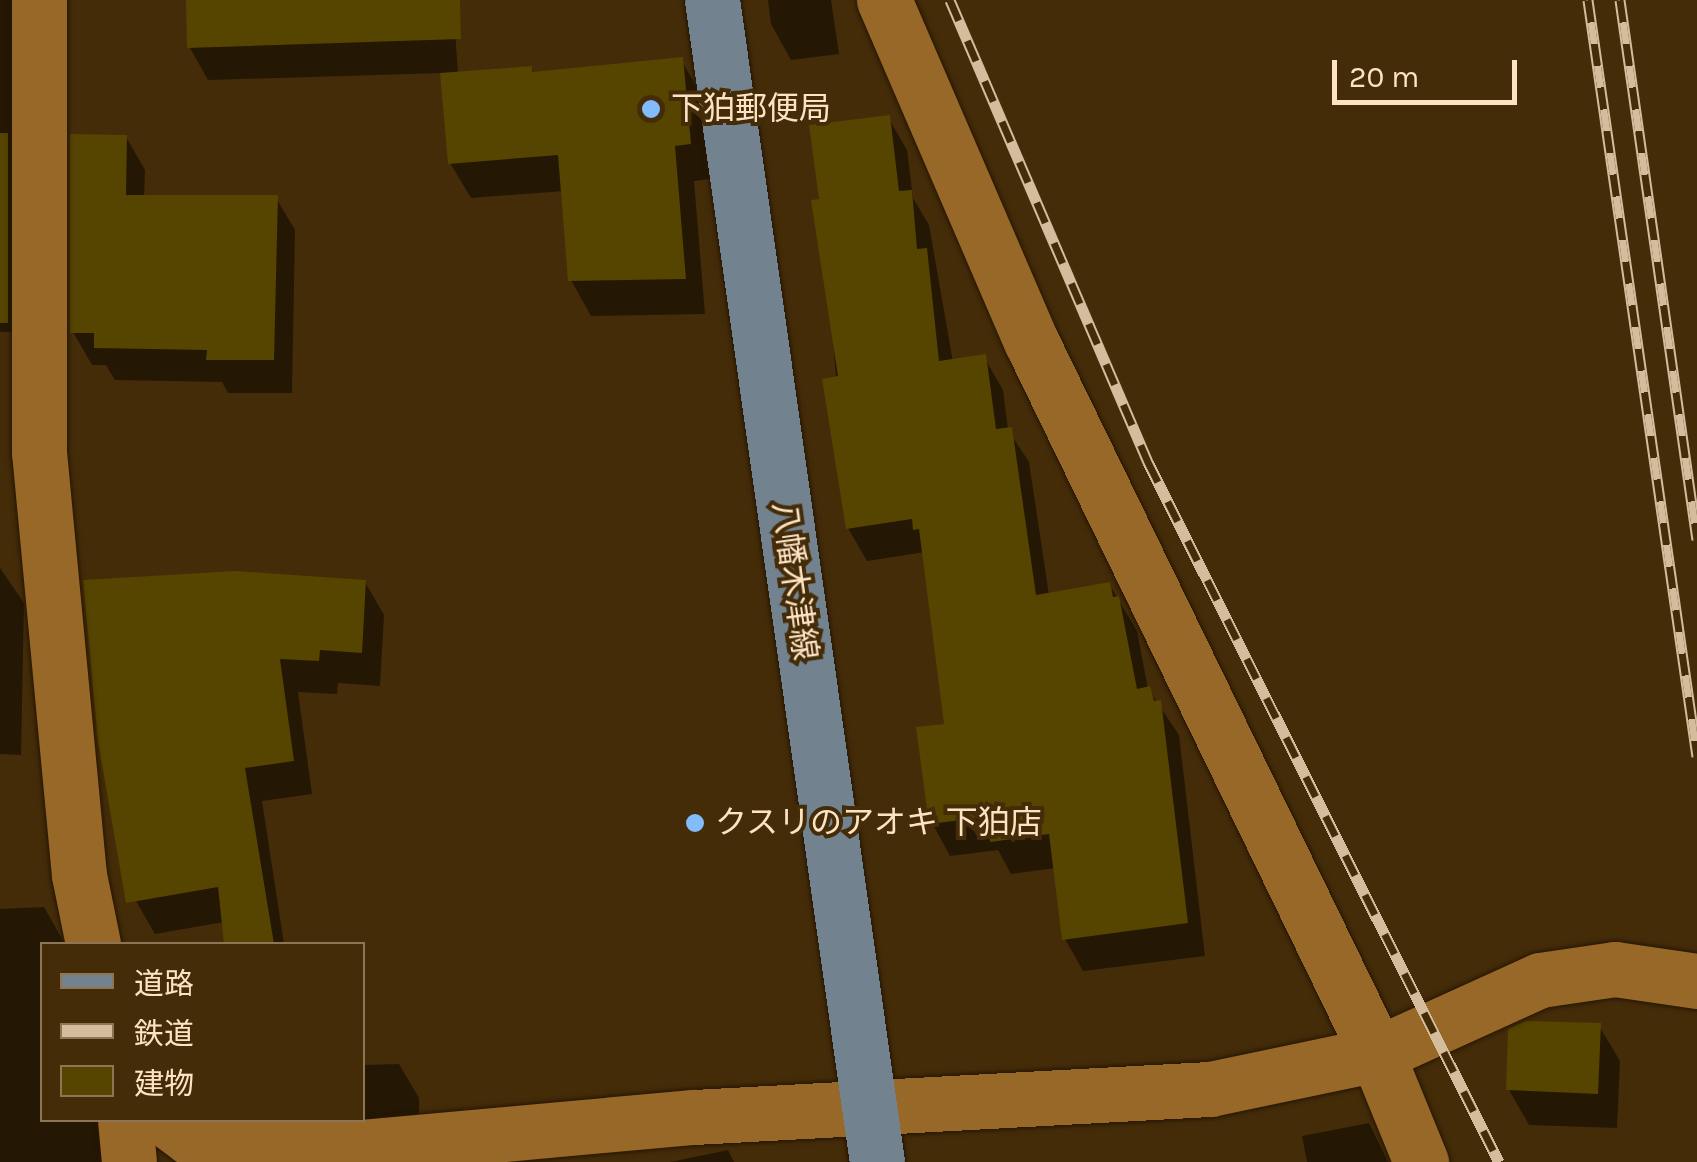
<!DOCTYPE html>
<meta charset="utf-8">
<style>
body{margin:0}
#map{position:relative;width:1697px;height:1162px;overflow:hidden;background:#442c09;font-family:Karla,"Noto Sans JP",sans-serif}
div>[style]{position:absolute}
.shadow>*{inset:0;background:#0007}
.building>*{inset:0;background:#564401}
.roads{filter:drop-shadow(0 0 2px #251603) drop-shadow(0 0 2px #251603)}
.minor>*{height:55px;margin:-27.5px;padding:0 27.5px;transform-origin:27.5px;border-radius:27.5px;background:#976827}
.major>*{height:55px;margin:-27.5px;padding:0 27.5px;transform-origin:27.5px;border-radius:27.5px;background:#72828e}
.rail>*{height:11px;margin-top:-5.5px;transform-origin:0;background:repeating-linear-gradient(90deg,#442c09 0 22px,#d5bc9c 0 44px);box-sizing:border-box;border-block:2px solid #d5bc9c}
.dots>*{width:28px;height:28px;translate:-50% -50%;box-sizing:border-box;border:5px solid #442c09;border-radius:50%}
span{translate:-50% -50%;white-space:nowrap;text-align:center;line-height:1.15;-webkit-text-stroke:8px #442c09;paint-order:stroke}
.poi-label{font-size:32px;color:#fde3c4}
.left{translate:0 -50%;text-align:left}
.street-label{font-size:32px;color:#fde3c4}
.legend{position:absolute;left:40px;top:942px;width:325px;height:180px;box-sizing:border-box;background:#442c09;border:2px solid #8e7554;margin:0;padding:12px 18px;list-style:none;font-size:30px;color:#fde3c4}
.legend li{display:flex;align-items:center;gap:20px;height:50px}
.legend b{width:50px;border:2px solid #8e7554}
.scale{position:absolute;left:1332px;top:60px;width:185px;height:45px;box-sizing:border-box;border:5px solid #fde3c4;border-top:0;padding-left:12px;font-size:30px;line-height:35px;white-space:nowrap;color:#fde3c4;-webkit-text-stroke:8px #442c09;paint-order:stroke}
</style>
<div id="map">
<div class="shadow">
<div style="clip-path:polygon(0 0,32px 0,24px 332px,0 332px)"></div>
<div style="clip-path:polygon(189px 0,453px 0,458px 74px,531px 68px,534px 75px,681px 60px,702px 96px,710px 179px,694px 181px,705px 314px,591px 316px,571px 280px,564px 191px,471px 198px,450px 163px,443px 73px,208px 80px,190px 48px)"></div>
<div style="clip-path:polygon(768px 0,831px 0,839px 54px,791px 60px,771px 24px)"></div>
<div style="clip-path:polygon(888px 117px,907px 150px,913px 198px,929px 225px,953px 362px,984px 357px,1003px 390px,1008px 430px,1029px 462px,1049px 595px,1109px 584px,1137px 631px,1148px 689px,1179px 735px,1205px 956px,1083px 971px,1065px 939px,1056px 868px,1011px 874px,998px 850px,950px 856px,932px 823px,947px 726px,925px 552px,867px 561px,848px 528px,822px 202px)"></div>
<div style="clip-path:polygon(126px 137px,145px 170px,144px 198px,276px 198px,295px 230px,292px 393px,228px 393px,222px 382px,115px 380px,106px 365px,92px 365px,73px 332px)"></div>
<div style="clip-path:polygon(0 568px,24px 603px,21px 755px,0 754px)"></div>
<div style="clip-path:polygon(365px 582px,384px 615px,380px 686px,338px 683px,337px 694px,298px 692px,312px 794px,262px 801px,284px 944px,226px 944px,224px 922px,155px 934px,136px 901px,117px 690px)"></div>
<div style="clip-path:polygon(44px 907px,65px 944px,42px 944px,42px 1120px,113px 1120px,116px 1162px,0 1162px,0 909px)"></div>
<div style="clip-path:polygon(1599px 1026px,1620px 1061px,1617px 1128px,1529px 1125px,1509px 1090px)"></div>
<div style="clip-path:polygon(399px 1064px,419px 1098px,419px 1141px,175px 1120px,362px 1120px,362px 1065px)"></div>
<div style="clip-path:polygon(1369px 1123px,1388px 1162px,1307px 1162px,1302px 1136px)"></div>
<div style="clip-path:polygon(728px 1150px,734px 1162px,670px 1162px)"></div>
</div>
<div class="building">
<div style="clip-path:polygon(186px 0,460px 0,461px 39px,187px 48px)"></div>
<div style="clip-path:polygon(683px 57px,691px 144px,675px 146px,686px 279px,568px 281px,558px 155px,448px 164px,440px 73px,532px 66px,532px 72px)"></div>
<div style="clip-path:polygon(890px 115px,899px 191px,912px 190px,917px 249px,927px 248px,939px 361px,986px 354px,996px 429px,1012px 427px,1036px 595px,1110px 582px,1113px 597px,1119px 596px,1137px 689px,1150px 686px,1154px 701px,1161px 700px,1188px 923px,1062px 940px,1049px 834px,990px 842px,986px 817px,929px 824px,916px 727px,944px 724px,919px 529px,913px 530px,912px 519px,846px 529px,822px 379px,838px 376px,811px 200px,819px 199px,809px 125px)"></div>
<div style="clip-path:polygon(0 133px,8px 133px,8px 323px,0 323px)"></div>
<div style="clip-path:polygon(70px 134px,127px 135px,126px 195px,278px 195px,274px 360px,206px 360px,207px 350px,94px 348px,94px 333px,70px 333px)"></div>
<div style="clip-path:polygon(235px 571px,366px 580px,362px 653px,320px 650px,319px 661px,280px 659px,294px 761px,245px 768px,274px 944px,224px 944px,218px 887px,126px 903px,98px 741px,83px 580px)"></div>
<div style="clip-path:polygon(1526px 1021px,1601px 1023px,1598px 1094px,1506px 1090px,1508px 1029px)"></div>
</div>
<div class="roads">
<div class="minor">
<div style="left:39px;top:0;width:452px;rotate:90deg"></div>
<div style="left:39px;top:452px;width:425px;rotate:84.6deg"></div>
<div style="left:79px;top:875px;width:70px;rotate:78.5deg"></div>
<div style="left:884px;top:0;width:371px;rotate:66.7deg"></div>
<div style="left:1031px;top:341px;width:793px;rotate:64.11deg"></div>
<div style="left:1377px;top:1054px;width:117px;rotate:67.8deg"></div>
<div style="left:125px;top:1120px;width:42px;rotate:84.6deg"></div>
<div style="left:167px;top:1120px;width:30px;rotate:37deg"></div>
<div style="left:191px;top:1138px;width:160px;rotate:3.6deg"></div>
<div style="left:351px;top:1148px;width:344px;rotate:-5.2deg"></div>
<div style="left:694px;top:1117px;width:517px;rotate:-3.11deg"></div>
<div style="left:1210px;top:1089px;width:171px;rotate:-11.8deg"></div>
<div style="left:1377px;top:1054px;width:179px;rotate:-24.4deg"></div>
<div style="left:1540px;top:980px;width:76px;rotate:-8.3deg"></div>
<div style="left:1615px;top:969px;width:83px;rotate:8.3deg"></div>
</div>
<div class="major">
<div style="left:712px;top:0;width:1174px;rotate:81.92deg"></div>
</div>
</div>
<div class="rail">
<div style="left:950px;top:0;width:503px;rotate:66.8deg"></div>
<div style="left:1148px;top:462px;width:783px;rotate:63.37deg"></div>
<div style="left:1588px;top:0;width:764px;rotate:81.8deg"></div>
<div style="left:1620px;top:0;width:545px;rotate:81.88deg"></div>
</div>
<div class="dots">
<div style="left:651px;top:109px;background:#82bcfa"></div>
<div style="left:695px;top:823px;background:#82bcfa"></div>
</div>
<div class="poi-label">
<span class="left" style="left:671px;top:109px">下狛郵便局</span>
<span class="left" style="left:715px;top:823px">クスリのアオキ 下狛店</span>
</div>
<div class="street-label">
<span style="left:794px;top:581px;rotate:82deg">八幡木津線</span>
</div>
<ul class="legend">
<li><b style="height:12px;background:#72828e"></b>道路</li>
<li><b style="height:12px;background:#d5bc9c"></b>鉄道</li>
<li><b style="height:28px;background:#564401"></b>建物</li>
</ul>
<div class="scale">20 m</div>
</div>
